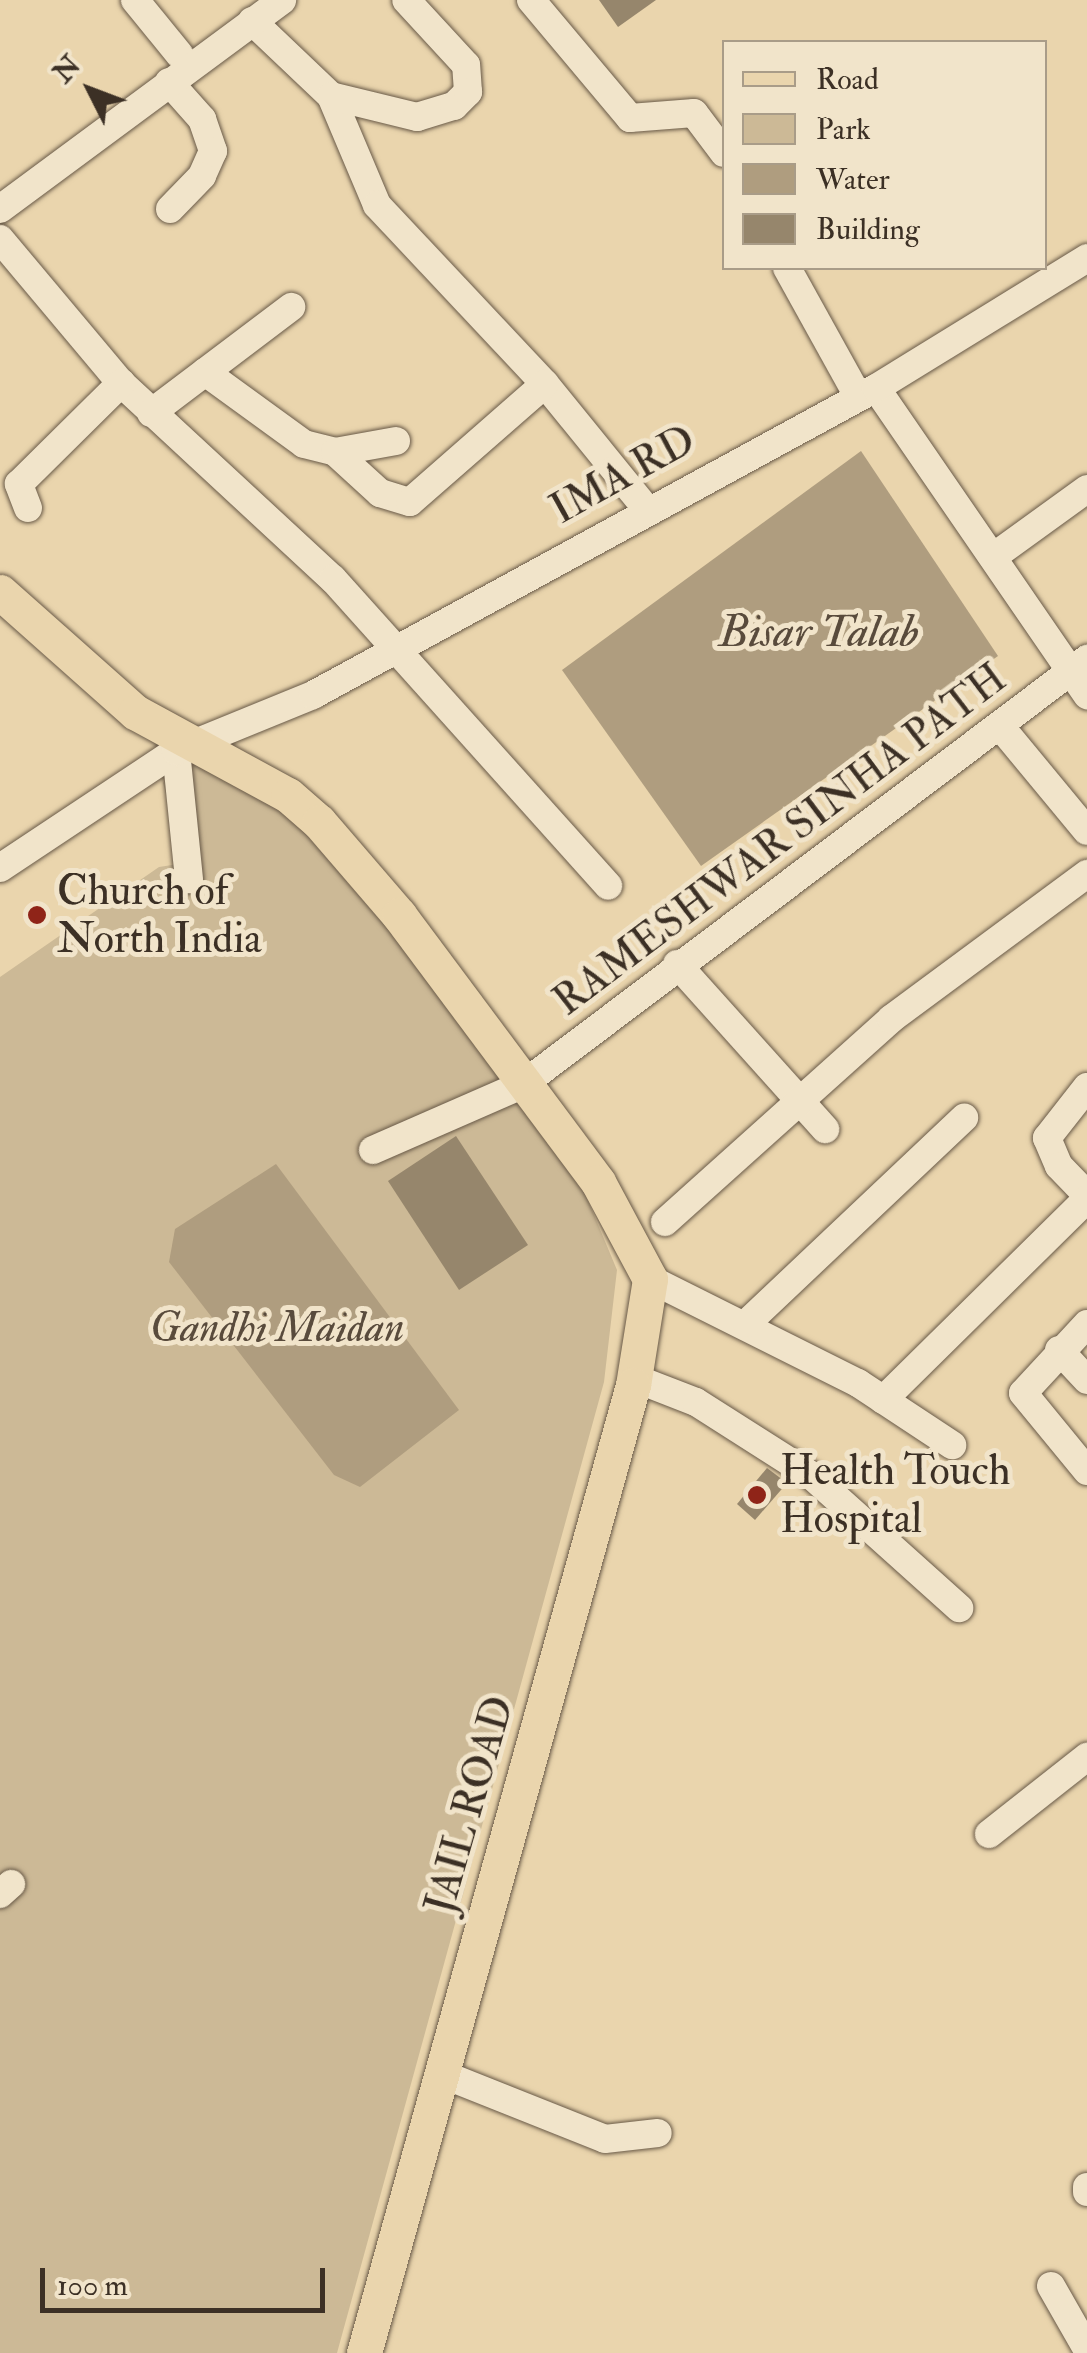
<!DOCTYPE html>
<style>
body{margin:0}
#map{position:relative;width:1087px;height:2353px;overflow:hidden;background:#ead5ad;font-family:"IM FELL Double Pica",serif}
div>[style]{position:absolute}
.green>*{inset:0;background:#ccb996}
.water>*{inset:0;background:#af9d7f}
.building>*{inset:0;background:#96866c}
.roads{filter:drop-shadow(0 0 2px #685947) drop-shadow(0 0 2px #685947)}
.minor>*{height:28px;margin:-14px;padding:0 14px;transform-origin:14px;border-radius:14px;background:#f1e4ca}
.major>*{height:35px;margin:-17.5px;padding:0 17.5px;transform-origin:17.5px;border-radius:17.5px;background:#ead5ad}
.dots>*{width:28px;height:28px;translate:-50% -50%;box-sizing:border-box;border:5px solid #f1e4ca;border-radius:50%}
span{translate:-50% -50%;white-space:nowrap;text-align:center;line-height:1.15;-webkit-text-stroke:10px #f1e4ca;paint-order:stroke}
.street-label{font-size:42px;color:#3c3025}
.poi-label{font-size:42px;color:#3c3025}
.left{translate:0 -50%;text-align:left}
.park-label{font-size:42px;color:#594b3c;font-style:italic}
.water-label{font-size:45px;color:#594b3c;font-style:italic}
.legend{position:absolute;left:722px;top:40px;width:325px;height:230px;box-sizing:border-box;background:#f1e4ca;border:2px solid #a99c88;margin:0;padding:12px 18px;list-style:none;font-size:30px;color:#3c3025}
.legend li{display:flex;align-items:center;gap:20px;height:50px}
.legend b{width:50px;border:2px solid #a99c88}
.north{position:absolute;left:40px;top:40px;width:100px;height:100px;-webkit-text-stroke:8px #f1e4ca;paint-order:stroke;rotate:312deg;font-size:28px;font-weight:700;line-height:40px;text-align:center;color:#3c3025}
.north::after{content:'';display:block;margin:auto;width:35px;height:45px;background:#3c3025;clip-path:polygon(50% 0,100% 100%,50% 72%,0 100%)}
.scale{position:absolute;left:40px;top:2268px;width:285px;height:45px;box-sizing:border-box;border:5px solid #3c3025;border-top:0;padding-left:12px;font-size:30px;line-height:35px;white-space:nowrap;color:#3c3025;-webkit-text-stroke:8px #f1e4ca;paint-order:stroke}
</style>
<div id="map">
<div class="green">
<div style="clip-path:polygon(187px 745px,304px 818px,581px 1184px,617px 1270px,604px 1382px,337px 2353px,0 2353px,0 977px,159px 867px,185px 863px,163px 783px)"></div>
</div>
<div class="water">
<div style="clip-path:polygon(861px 451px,998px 656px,701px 866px,562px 670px)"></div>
<div style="clip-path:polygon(276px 1164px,459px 1410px,360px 1487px,334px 1475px,169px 1262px,175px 1229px)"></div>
</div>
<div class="building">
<div style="clip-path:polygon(599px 0,656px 0,618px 27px)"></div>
<div style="clip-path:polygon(456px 1136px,528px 1245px,459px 1290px,388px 1181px)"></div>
<div style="clip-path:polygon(767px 1468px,787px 1483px,755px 1520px,737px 1504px)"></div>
</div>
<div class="roads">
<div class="minor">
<div style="left:135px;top:0;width:70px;rotate:50.8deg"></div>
<div style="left:531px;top:0;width:154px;rotate:50deg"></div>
<div style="left:630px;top:118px;width:64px;rotate:-4.5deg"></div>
<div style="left:694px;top:113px;width:50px;rotate:53.1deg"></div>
<div style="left:252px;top:21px;width:109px;rotate:43.5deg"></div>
<div style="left:331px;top:96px;width:118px;rotate:67.1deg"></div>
<div style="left:377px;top:205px;width:245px;rotate:46.8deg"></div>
<div style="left:545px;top:384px;width:159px;rotate:50.9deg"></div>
<div style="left:169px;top:82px;width:50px;rotate:48.3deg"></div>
<div style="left:202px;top:119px;width:34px;rotate:71deg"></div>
<div style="left:213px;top:151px;width:27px;rotate:114deg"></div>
<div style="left:202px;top:176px;width:46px;rotate:134.1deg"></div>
<div style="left:331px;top:96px;width:89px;rotate:13.7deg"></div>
<div style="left:417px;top:117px;width:39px;rotate:-17deg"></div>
<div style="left:454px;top:106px;width:20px;rotate:-45deg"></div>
<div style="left:468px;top:92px;width:27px;rotate:-94deg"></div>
<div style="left:466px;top:65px;width:88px;rotate:-132.7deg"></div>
<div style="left:0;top:209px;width:351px;rotate:-36.5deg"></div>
<div style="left:0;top:239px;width:188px;rotate:50deg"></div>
<div style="left:121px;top:383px;width:289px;rotate:42.8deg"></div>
<div style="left:333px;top:579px;width:412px;rotate:48.1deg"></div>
<div style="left:787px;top:268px;width:146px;rotate:61deg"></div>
<div style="left:205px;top:372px;width:122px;rotate:36deg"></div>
<div style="left:304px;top:444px;width:32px;rotate:14deg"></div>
<div style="left:335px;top:452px;width:62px;rotate:-10.2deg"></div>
<div style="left:876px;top:388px;width:373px;rotate:55.5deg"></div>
<div style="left:151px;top:413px;width:176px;rotate:-37.1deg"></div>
<div style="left:335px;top:452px;width:61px;rotate:42.3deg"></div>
<div style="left:380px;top:493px;width:31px;rotate:17deg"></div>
<div style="left:410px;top:502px;width:179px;rotate:-41.2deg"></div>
<div style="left:28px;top:508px;width:26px;rotate:-111deg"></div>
<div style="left:19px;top:484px;width:144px;rotate:-44.7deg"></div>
<div style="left:993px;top:557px;width:116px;rotate:-35.9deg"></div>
<div style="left:1000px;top:726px;width:136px;rotate:50.4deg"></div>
<div style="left:176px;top:751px;width:129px;rotate:84.2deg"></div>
<div style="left:0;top:868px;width:211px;rotate:-33.6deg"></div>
<div style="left:176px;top:751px;width:148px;rotate:-22.2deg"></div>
<div style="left:313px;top:695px;width:641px;rotate:-28.6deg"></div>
<div style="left:876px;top:388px;width:248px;rotate:-31.6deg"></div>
<div style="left:677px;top:964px;width:222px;rotate:48.1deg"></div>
<div style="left:1087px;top:1087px;width:65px;rotate:128.1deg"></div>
<div style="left:1047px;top:1138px;width:30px;rotate:67deg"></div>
<div style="left:1059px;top:1166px;width:40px;rotate:46deg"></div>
<div style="left:373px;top:1150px;width:163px;rotate:-23.6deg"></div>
<div style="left:522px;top:1085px;width:708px;rotate:-37.02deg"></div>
<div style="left:665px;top:1222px;width:304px;rotate:-41.9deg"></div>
<div style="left:891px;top:1019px;width:244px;rotate:-36.5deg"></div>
<div style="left:650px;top:1279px;width:233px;rotate:26.6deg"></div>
<div style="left:858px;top:1383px;width:113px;rotate:33.4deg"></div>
<div style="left:747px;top:1323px;width:299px;rotate:-43.4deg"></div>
<div style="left:1087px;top:1324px;width:94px;rotate:132.8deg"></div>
<div style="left:1023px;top:1393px;width:101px;rotate:50.6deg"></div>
<div style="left:1059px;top:1350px;width:41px;rotate:47deg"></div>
<div style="left:634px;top:1378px;width:66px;rotate:21.2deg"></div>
<div style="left:696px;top:1402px;width:138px;rotate:32.5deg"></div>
<div style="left:812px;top:1476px;width:198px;rotate:41.9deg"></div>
<div style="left:883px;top:1400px;width:286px;rotate:-44.6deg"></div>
<div style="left:989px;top:1834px;width:125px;rotate:-38.2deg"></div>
<div style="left:0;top:1894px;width:15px;rotate:-42deg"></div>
<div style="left:442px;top:2074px;width:175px;rotate:21.7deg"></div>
<div style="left:605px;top:2139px;width:53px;rotate:-6.5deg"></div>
<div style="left:1087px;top:2187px;width:5px;rotate:90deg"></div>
<div style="left:1051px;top:2286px;width:73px;rotate:60.3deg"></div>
</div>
<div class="major">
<div style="left:0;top:592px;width:181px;rotate:41.6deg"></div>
<div style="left:135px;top:712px;width:174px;rotate:28.5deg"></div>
<div style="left:288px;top:795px;width:41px;rotate:41.1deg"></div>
<div style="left:319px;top:822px;width:123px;rotate:49.3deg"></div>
<div style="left:399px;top:915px;width:333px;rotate:53.3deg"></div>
<div style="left:598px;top:1182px;width:110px;rotate:61.8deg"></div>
<div style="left:650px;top:1279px;width:107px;rotate:99.1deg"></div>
<div style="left:633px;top:1385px;width:1005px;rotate:105.53deg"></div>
</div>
</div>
<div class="dots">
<div style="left:37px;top:915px;background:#8f2418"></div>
<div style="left:757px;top:1495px;background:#8f2418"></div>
</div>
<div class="street-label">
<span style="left:623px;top:475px;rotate:-29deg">IMA RD</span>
<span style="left:780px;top:840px;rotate:-37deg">RAMESHWAR SINHA PATH</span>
<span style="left:470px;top:1805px;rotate:-74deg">JAIL ROAD</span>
</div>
<div class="poi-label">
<span class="left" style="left:57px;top:915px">Church of<br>North India</span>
<span class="left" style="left:780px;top:1495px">Health Touch<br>Hospital</span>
</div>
<div class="park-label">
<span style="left:277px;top:1328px">Gandhi Maidan</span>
</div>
<div class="water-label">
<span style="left:819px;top:633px">Bisar Talab</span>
</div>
<ul class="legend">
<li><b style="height:12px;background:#ead5ad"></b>Road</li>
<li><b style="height:28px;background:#ccb996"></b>Park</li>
<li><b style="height:28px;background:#af9d7f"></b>Water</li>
<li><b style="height:28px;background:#96866c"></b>Building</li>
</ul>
<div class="north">N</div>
<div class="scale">100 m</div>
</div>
